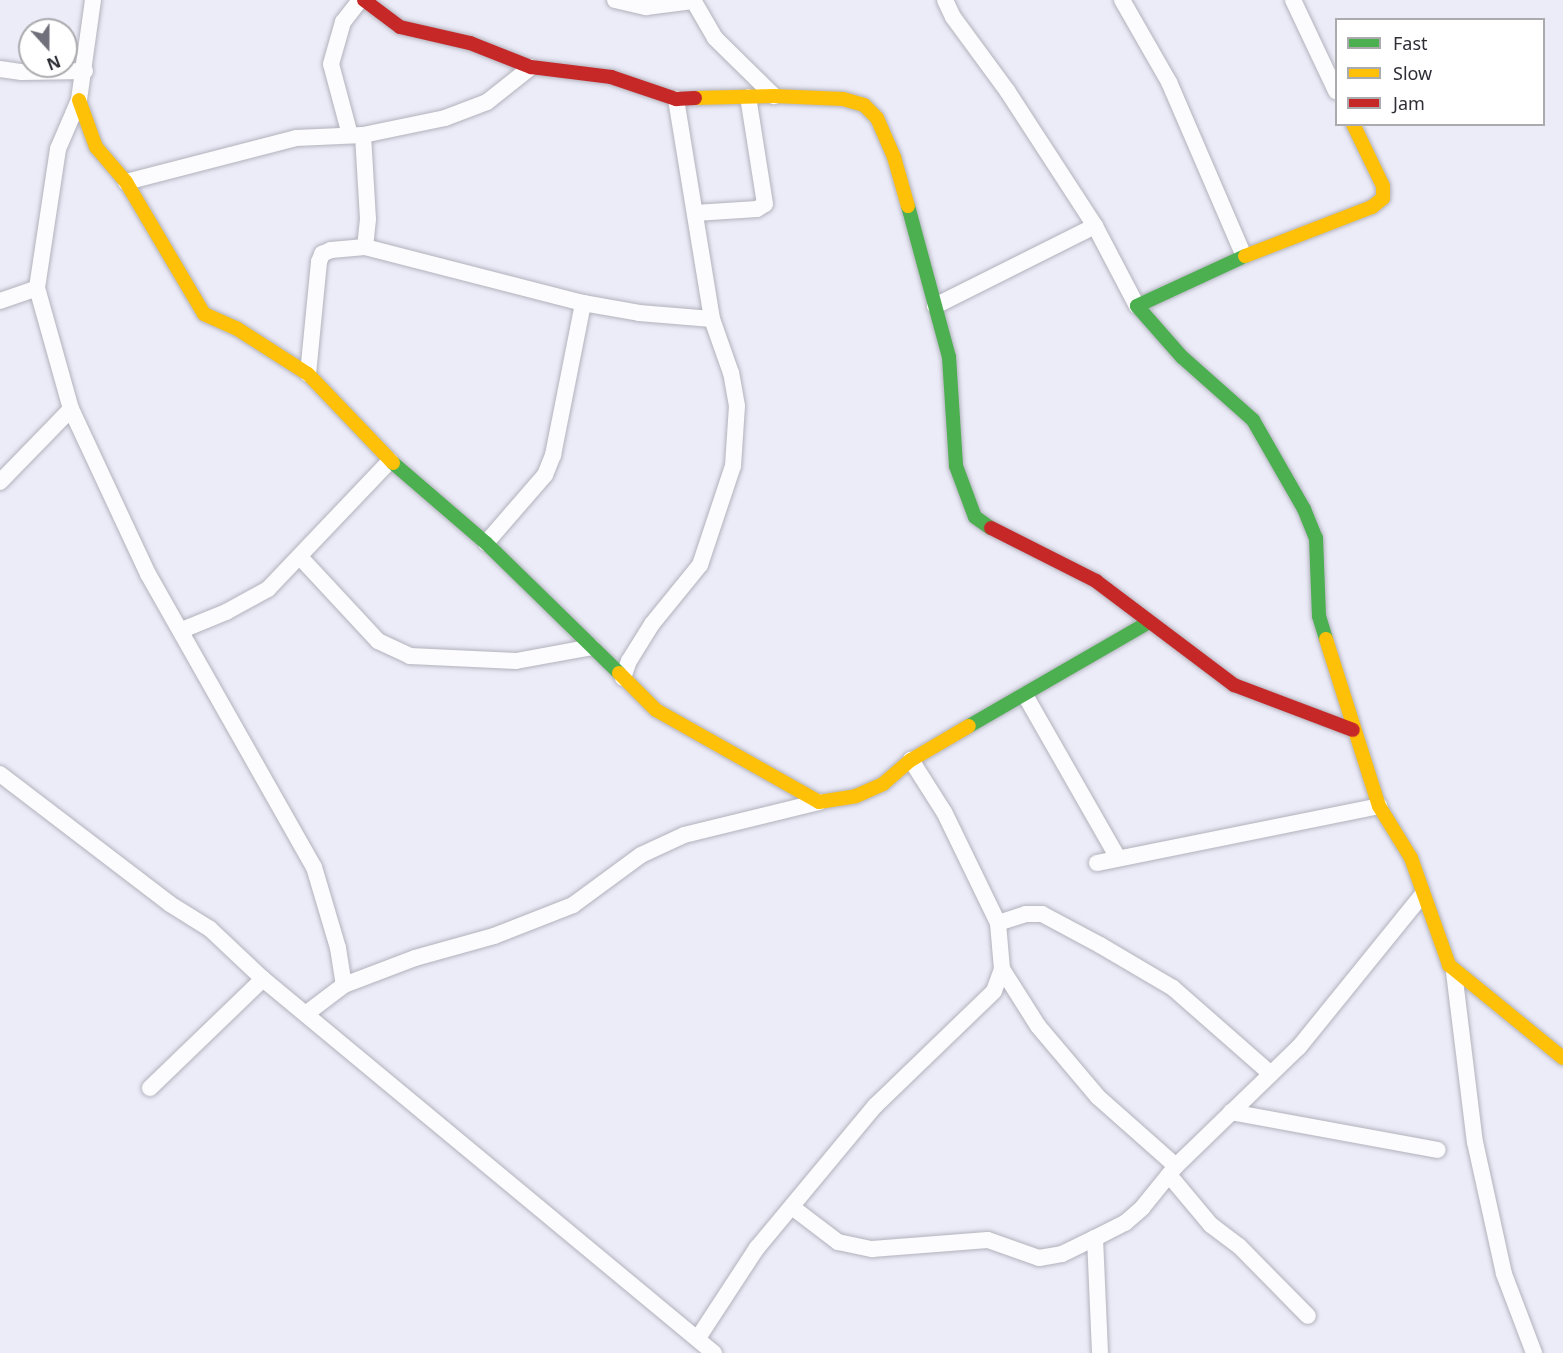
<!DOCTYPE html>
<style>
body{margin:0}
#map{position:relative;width:1563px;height:1353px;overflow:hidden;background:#ececf9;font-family:"Noto Sans",sans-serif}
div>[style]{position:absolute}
.roads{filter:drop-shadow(0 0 2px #b2b2bc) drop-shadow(0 0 2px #b2b2bc)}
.street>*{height:16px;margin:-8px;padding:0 8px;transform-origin:8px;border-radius:8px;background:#fcfcfe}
.fast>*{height:14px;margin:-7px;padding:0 7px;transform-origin:7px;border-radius:7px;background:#4caf50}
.slow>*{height:14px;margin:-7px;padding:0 7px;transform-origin:7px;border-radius:7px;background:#ffc107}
.jam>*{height:14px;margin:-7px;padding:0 7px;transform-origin:7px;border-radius:7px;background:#c62828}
span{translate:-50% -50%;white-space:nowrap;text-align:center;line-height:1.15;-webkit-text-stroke:4.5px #fff;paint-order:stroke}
.legend{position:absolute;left:1335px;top:18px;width:210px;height:108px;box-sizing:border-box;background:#fff;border:2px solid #ababaf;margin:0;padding:8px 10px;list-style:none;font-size:18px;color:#2e2e37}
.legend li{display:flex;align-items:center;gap:12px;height:30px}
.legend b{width:30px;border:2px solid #ababaf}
.north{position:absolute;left:18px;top:18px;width:60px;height:60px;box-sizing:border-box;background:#fff;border:2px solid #ababaf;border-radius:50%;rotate:159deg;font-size:16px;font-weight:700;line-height:24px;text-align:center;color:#2e2e37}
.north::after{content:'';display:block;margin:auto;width:21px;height:27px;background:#70707b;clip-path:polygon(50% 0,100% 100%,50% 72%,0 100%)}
</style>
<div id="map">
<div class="roads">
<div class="street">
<div style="left:93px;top:0;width:101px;rotate:98deg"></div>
<div style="left:79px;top:100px;width:53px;rotate:113.2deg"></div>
<div style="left:58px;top:149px;width:141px;rotate:98.6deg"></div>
<div style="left:37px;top:288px;width:126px;rotate:74.3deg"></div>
<div style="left:71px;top:409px;width:182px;rotate:65deg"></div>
<div style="left:148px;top:574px;width:337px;rotate:60.5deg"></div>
<div style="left:314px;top:867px;width:84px;rotate:73.5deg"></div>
<div style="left:338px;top:948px;width:37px;rotate:81deg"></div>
<div style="left:615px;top:0;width:32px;rotate:13deg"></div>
<div style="left:646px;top:7px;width:47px;rotate:-7.3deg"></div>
<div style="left:693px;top:0;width:44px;rotate:59.9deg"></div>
<div style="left:715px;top:38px;width:83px;rotate:44.5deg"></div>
<div style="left:945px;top:0;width:19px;rotate:65deg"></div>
<div style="left:953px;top:17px;width:93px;rotate:53.7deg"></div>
<div style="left:1008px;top:92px;width:160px;rotate:57deg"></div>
<div style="left:1095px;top:226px;width:90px;rotate:62.3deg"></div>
<div style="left:1122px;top:0;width:95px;rotate:60.2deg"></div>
<div style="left:1169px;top:82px;width:189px;rotate:66.7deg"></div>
<div style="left:1293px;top:0;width:101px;rotate:64.7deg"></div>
<div style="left:0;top:69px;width:22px;rotate:8deg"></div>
<div style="left:22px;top:72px;width:63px;rotate:-0.9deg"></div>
<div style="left:350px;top:135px;width:73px;rotate:-105deg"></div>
<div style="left:331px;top:64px;width:44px;rotate:-74.1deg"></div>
<div style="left:343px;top:22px;width:28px;rotate:-52deg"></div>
<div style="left:363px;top:135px;width:84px;rotate:86.6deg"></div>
<div style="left:368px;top:219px;width:28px;rotate:96deg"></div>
<div style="left:126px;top:182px;width:176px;rotate:-14.5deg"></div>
<div style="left:296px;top:138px;width:67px;rotate:-2.6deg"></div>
<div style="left:363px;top:135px;width:84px;rotate:-11.7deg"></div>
<div style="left:445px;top:118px;width:45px;rotate:-20.9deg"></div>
<div style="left:487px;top:102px;width:56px;rotate:-38.5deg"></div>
<div style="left:695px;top:213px;width:62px;rotate:-3.7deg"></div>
<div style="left:757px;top:209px;width:9px;rotate:-32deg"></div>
<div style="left:765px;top:204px;width:108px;rotate:-99deg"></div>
<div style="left:0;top:301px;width:39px;rotate:-19deg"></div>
<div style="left:935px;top:306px;width:179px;rotate:-26.6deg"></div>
<div style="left:308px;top:374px;width:113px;rotate:-84.4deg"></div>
<div style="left:319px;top:262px;width:9px;rotate:-69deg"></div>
<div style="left:322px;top:254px;width:10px;rotate:-24deg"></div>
<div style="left:331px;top:250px;width:34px;rotate:-5deg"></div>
<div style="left:365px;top:247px;width:225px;rotate:14.4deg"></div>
<div style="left:583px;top:303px;width:57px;rotate:10.1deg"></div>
<div style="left:639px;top:313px;width:73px;rotate:4.7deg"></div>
<div style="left:0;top:482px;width:102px;rotate:-45.8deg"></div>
<div style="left:486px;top:543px;width:90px;rotate:-49.1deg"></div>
<div style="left:545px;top:475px;width:22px;rotate:-68deg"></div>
<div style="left:553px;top:455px;width:155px;rotate:-78.8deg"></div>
<div style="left:300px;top:557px;width:115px;rotate:47.1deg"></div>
<div style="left:378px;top:641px;width:35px;rotate:25deg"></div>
<div style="left:410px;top:656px;width:106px;rotate:2.7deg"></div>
<div style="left:516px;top:661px;width:77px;rotate:-10.4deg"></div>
<div style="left:182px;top:630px;width:48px;rotate:-22.2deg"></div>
<div style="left:226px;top:612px;width:48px;rotate:-28.7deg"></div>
<div style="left:268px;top:589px;width:177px;rotate:-46.4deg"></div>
<div style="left:623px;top:678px;width:18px;rotate:-71deg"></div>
<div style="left:629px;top:661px;width:44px;rotate:-58.1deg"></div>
<div style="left:652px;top:624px;width:76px;rotate:-50.9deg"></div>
<div style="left:700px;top:565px;width:104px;rotate:-71.6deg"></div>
<div style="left:733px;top:466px;width:60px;rotate:-86.2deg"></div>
<div style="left:737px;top:406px;width:34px;rotate:-100deg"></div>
<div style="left:731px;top:373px;width:57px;rotate:-109.4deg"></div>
<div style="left:712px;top:319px;width:223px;rotate:-99.3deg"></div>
<div style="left:1025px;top:695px;width:188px;rotate:60.3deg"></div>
<div style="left:0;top:774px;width:214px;rotate:37.4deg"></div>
<div style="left:170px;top:904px;width:47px;rotate:32deg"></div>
<div style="left:210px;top:929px;width:73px;rotate:43.3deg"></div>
<div style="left:263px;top:979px;width:586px;rotate:39.67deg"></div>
<div style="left:1097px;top:863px;width:288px;rotate:-11.4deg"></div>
<div style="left:998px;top:923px;width:29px;rotate:-18deg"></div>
<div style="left:1026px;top:914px;width:16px"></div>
<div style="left:1042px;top:914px;width:66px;rotate:28.1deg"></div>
<div style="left:1100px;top:945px;width:85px;rotate:30.5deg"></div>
<div style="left:1173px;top:988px;width:130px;rotate:41.3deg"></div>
<div style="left:1002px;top:969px;width:67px;rotate:57.7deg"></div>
<div style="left:1038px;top:1026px;width:93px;rotate:49.8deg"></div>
<div style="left:1098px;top:1097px;width:104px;rotate:41.5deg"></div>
<div style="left:1454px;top:972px;width:171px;rotate:83deg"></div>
<div style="left:1475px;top:1142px;width:135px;rotate:77.6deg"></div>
<div style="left:1504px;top:1274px;width:85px;rotate:69.2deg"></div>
<div style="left:307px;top:1013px;width:46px;rotate:-37.1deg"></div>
<div style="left:344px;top:985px;width:76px;rotate:-20.8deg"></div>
<div style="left:415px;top:958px;width:82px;rotate:-15.6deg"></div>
<div style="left:494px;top:936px;width:85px;rotate:-21.4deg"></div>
<div style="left:573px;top:905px;width:84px;rotate:-36.3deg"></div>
<div style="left:641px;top:855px;width:47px;rotate:-24.9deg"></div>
<div style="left:684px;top:835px;width:139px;rotate:-13.7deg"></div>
<div style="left:150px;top:1088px;width:157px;rotate:-44deg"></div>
<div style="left:1231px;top:1112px;width:210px;rotate:10.4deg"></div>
<div style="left:1169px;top:1175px;width:65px;rotate:50deg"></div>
<div style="left:1211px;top:1225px;width:35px;rotate:37deg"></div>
<div style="left:1239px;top:1246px;width:98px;rotate:45.4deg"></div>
<div style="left:792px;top:1207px;width:58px;rotate:37.3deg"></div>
<div style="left:838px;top:1242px;width:35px;rotate:12deg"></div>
<div style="left:872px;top:1249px;width:116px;rotate:-4.4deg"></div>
<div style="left:988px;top:1240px;width:54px;rotate:19.4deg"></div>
<div style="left:1039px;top:1258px;width:23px;rotate:-10deg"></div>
<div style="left:1062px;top:1254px;width:37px;rotate:-26deg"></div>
<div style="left:1095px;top:1238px;width:34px;rotate:-27deg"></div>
<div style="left:1125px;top:1223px;width:23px;rotate:-41deg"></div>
<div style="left:1142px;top:1208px;width:54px;rotate:-51deg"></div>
<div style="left:1176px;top:1166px;width:171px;rotate:-44.1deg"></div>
<div style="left:1299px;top:1047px;width:196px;rotate:-51deg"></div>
<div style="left:1095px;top:1238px;width:115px;rotate:87.5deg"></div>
<div style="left:698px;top:1338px;width:108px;rotate:-56.8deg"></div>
<div style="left:757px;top:1248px;width:185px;rotate:-50.3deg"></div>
<div style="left:875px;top:1106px;width:165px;rotate:-44deg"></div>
<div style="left:994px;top:991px;width:23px;rotate:-70deg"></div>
<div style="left:1002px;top:969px;width:46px;rotate:-95deg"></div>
<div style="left:998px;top:923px;width:123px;rotate:-115.9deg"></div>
<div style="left:944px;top:812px;width:62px;rotate:-122.4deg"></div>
</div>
<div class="fast">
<div style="left:908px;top:206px;width:156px;rotate:74.8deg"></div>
<div style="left:949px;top:357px;width:109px;rotate:86.3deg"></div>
<div style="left:956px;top:466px;width:54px;rotate:69.6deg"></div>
<div style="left:975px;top:517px;width:19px;rotate:35deg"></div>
<div style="left:1245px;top:256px;width:119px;rotate:155.2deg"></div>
<div style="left:1137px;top:306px;width:68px;rotate:48.6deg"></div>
<div style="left:1182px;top:357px;width:95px;rotate:41.6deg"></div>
<div style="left:1253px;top:420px;width:103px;rotate:60.2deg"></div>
<div style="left:1304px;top:509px;width:31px;rotate:68deg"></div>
<div style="left:1316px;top:538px;width:78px;rotate:87.8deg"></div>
<div style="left:1319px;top:616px;width:24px;rotate:73deg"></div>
<div style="left:393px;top:463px;width:123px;rotate:40.7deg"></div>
<div style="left:486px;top:543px;width:186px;rotate:44.3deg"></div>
<div style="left:969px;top:726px;width:208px;rotate:-30deg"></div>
</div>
<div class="slow">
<div style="left:695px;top:98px;width:79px;rotate:-1.5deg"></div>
<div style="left:774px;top:96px;width:69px;rotate:2.5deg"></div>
<div style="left:843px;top:99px;width:22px;rotate:16deg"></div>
<div style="left:864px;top:105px;width:18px;rotate:45deg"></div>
<div style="left:877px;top:118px;width:43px;rotate:66.4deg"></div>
<div style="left:894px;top:157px;width:51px;rotate:74.1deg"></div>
<div style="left:79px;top:100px;width:50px;rotate:70.1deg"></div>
<div style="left:96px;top:147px;width:46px;rotate:49.4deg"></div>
<div style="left:126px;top:182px;width:153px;rotate:59.4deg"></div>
<div style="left:204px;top:314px;width:35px;rotate:24deg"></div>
<div style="left:236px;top:328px;width:85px;rotate:32.6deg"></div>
<div style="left:308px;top:374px;width:123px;rotate:46.3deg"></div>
<div style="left:1245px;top:256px;width:136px;rotate:-21.1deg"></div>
<div style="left:1372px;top:207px;width:14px;rotate:-39deg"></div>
<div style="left:1383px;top:198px;width:12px;rotate:-90deg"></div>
<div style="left:1383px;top:186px;width:69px;rotate:-115.8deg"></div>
<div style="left:1326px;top:639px;width:175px;rotate:72.4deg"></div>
<div style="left:1379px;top:806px;width:61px;rotate:58.4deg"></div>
<div style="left:1411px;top:858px;width:114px;rotate:70.4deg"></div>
<div style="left:1449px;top:965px;width:147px;rotate:39.2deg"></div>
<div style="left:619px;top:673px;width:52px;rotate:45deg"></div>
<div style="left:656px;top:710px;width:187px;rotate:29.4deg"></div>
<div style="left:819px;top:802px;width:37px;rotate:-9deg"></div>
<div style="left:856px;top:796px;width:30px;rotate:-24deg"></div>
<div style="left:883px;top:784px;width:37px;rotate:-41deg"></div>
<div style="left:911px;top:760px;width:67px;rotate:-30.4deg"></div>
</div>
<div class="jam">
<div style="left:364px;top:0;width:45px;rotate:36.9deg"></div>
<div style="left:400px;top:27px;width:72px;rotate:12.9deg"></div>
<div style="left:470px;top:43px;width:66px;rotate:21.5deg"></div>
<div style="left:531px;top:67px;width:81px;rotate:7.1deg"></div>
<div style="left:611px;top:77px;width:69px;rotate:18.7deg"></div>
<div style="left:676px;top:99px;width:19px;rotate:-3deg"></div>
<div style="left:991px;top:528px;width:118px;rotate:26.8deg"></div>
<div style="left:1096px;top:581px;width:173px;rotate:37deg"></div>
<div style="left:1234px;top:685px;width:127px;rotate:20.7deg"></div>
</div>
</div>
<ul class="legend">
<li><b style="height:8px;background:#4caf50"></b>Fast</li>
<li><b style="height:8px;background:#ffc107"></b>Slow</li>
<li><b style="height:8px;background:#c62828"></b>Jam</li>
</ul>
<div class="north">N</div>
</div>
